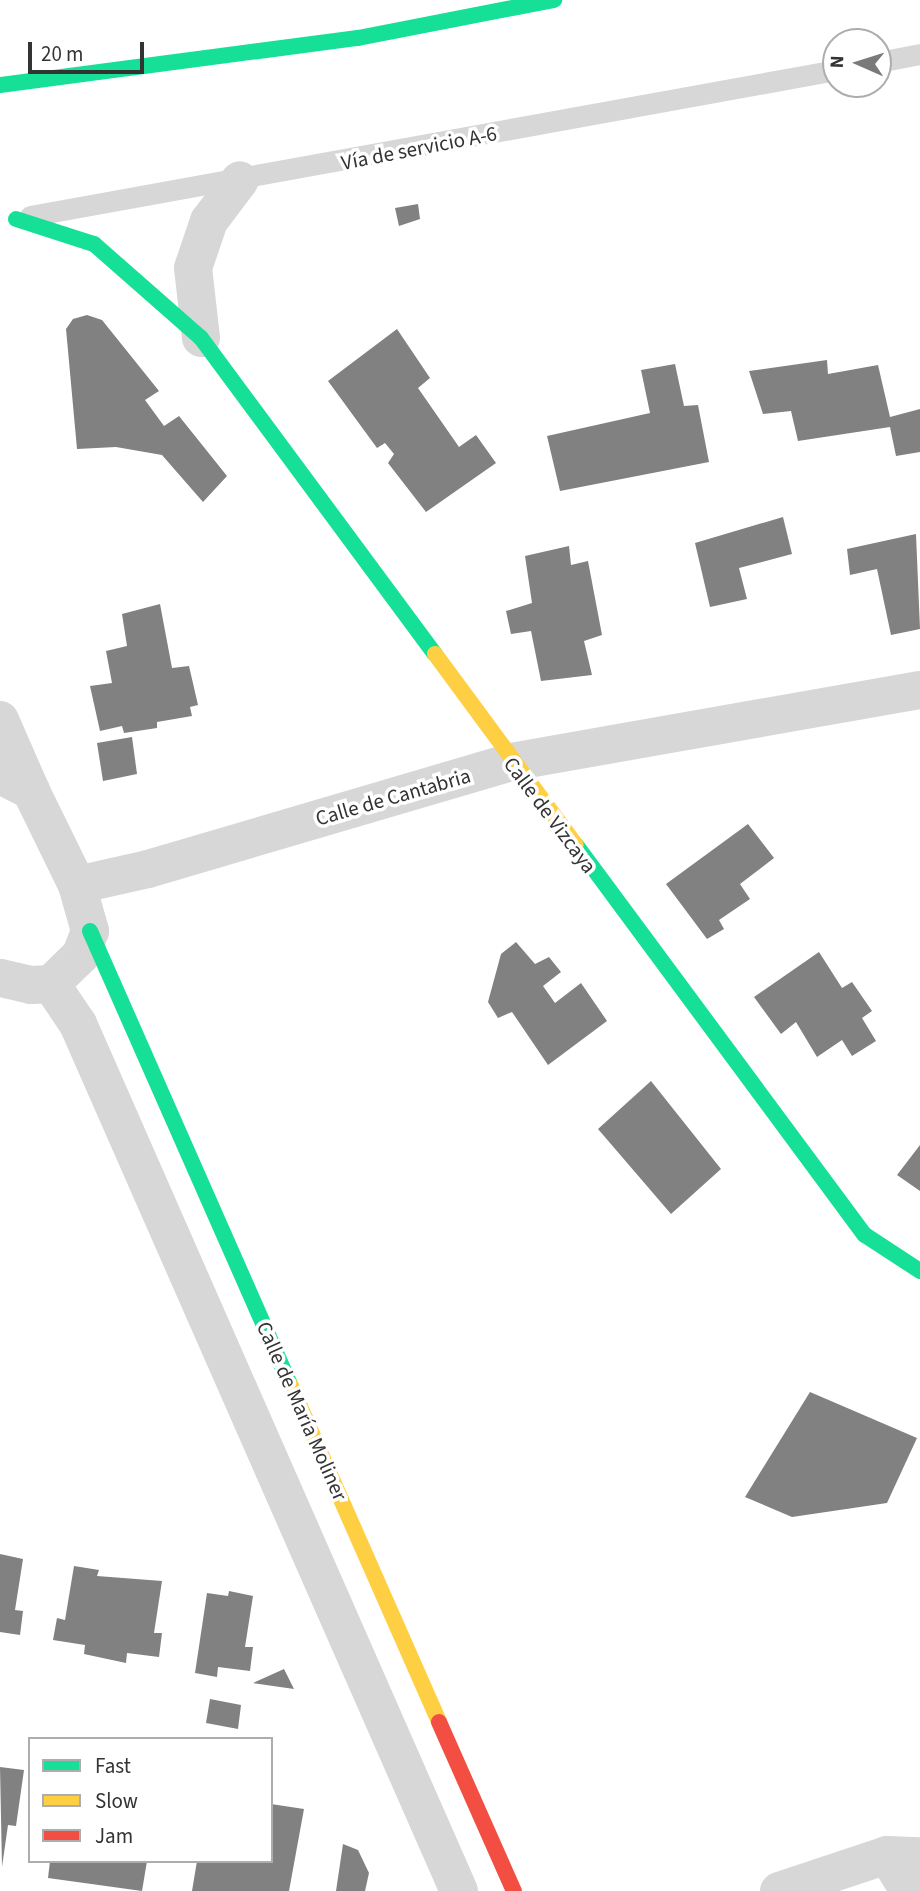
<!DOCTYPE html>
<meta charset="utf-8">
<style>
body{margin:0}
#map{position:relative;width:920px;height:1891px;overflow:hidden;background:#fff;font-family:"Source Sans 3",sans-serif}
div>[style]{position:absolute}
.building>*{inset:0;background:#818181}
.lane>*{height:21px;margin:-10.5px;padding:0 10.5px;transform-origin:10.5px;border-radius:10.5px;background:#d7d7d7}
.street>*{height:38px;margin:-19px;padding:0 19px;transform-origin:19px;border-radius:19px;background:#d7d7d7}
.fast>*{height:16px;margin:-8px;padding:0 8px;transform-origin:8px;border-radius:8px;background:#16e098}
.slow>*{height:16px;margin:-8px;padding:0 8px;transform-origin:8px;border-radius:8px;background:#ffcf43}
.jam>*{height:16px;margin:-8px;padding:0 8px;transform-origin:8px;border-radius:8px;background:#f24e42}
span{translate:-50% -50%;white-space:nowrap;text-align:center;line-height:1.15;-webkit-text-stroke:7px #fff;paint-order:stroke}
.street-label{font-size:21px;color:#333}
.legend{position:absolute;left:28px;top:1737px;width:245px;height:126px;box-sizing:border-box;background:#fff;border:2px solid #adadad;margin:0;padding:9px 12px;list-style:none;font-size:21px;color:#333}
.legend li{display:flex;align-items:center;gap:14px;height:35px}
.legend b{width:35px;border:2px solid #adadad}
.north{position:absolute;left:822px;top:28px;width:70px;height:70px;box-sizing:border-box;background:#fff;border:2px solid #adadad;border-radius:50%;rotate:273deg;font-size:19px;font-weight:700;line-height:28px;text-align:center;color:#333}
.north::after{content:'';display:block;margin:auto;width:24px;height:32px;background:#7a7a7a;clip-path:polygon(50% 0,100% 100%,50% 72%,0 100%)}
.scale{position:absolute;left:28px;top:42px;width:116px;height:32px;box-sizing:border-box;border:4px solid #333;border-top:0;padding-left:9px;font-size:21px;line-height:24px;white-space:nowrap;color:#333;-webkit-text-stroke:5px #fff;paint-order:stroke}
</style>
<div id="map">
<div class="building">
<div style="clip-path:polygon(418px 204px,420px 219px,399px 226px,395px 208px)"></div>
<div style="clip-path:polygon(87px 315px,102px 320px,159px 391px,145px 400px,164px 426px,179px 416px,227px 476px,203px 502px,162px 455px,116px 447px,77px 449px,66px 329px,73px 319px)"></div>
<div style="clip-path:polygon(397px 329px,430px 378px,418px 388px,459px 447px,476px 435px,496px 463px,426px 512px,388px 463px,394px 454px,385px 443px,377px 448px,328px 381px)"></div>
<div style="clip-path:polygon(827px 360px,828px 374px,878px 365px,890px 417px,920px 409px,920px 452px,896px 456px,890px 427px,798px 441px,791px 411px,763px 414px,749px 371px)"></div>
<div style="clip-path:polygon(675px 364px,684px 406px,698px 405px,709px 462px,560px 491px,547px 436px,650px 413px,641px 370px)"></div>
<div style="clip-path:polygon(783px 517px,792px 554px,739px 568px,747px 599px,710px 607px,695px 543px)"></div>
<div style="clip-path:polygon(916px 534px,920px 629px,891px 635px,877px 569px,850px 575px,847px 549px)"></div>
<div style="clip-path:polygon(569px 546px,571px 565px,588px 561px,602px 635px,584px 641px,592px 675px,541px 681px,531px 631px,511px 634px,506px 611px,532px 603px,525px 556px)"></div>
<div style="clip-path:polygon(160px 604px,172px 668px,189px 666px,198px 705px,190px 707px,192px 716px,157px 722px,157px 728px,124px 733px,122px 726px,100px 731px,90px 686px,112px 683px,106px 651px,127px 646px,122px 614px)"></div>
<div style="clip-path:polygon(132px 737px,137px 774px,103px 781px,97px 743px)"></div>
<div style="clip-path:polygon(748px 824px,774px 858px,740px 884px,750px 899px,719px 920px,724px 929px,707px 939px,666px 884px)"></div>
<div style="clip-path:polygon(516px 942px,535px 964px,549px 957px,561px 972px,543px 986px,555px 1003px,581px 983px,607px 1021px,548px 1065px,512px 1012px,498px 1018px,488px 1002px,501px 954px)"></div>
<div style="clip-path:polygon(819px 952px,842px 988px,852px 982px,872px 1011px,862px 1018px,876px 1041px,852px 1056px,842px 1040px,817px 1057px,796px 1022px,781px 1034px,754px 997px)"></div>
<div style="clip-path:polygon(651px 1081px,721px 1169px,671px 1214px,598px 1129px)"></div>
<div style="clip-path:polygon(920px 1145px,920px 1191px,897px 1175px)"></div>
<div style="clip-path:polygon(810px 1392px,917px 1438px,887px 1503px,792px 1517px,745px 1497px)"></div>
<div style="clip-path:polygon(0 1554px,23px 1559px,15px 1610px,23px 1611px,20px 1635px,0 1632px)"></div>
<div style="clip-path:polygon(74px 1566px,99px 1570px,97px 1576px,162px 1581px,154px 1633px,162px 1633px,159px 1657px,127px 1653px,126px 1663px,84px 1654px,85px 1645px,53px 1640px,57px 1618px,65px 1620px)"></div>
<div style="clip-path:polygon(229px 1591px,253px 1596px,245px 1647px,253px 1647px,250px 1671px,218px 1667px,217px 1677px,195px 1673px,207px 1593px,228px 1596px)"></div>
<div style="clip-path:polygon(284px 1669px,294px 1689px,253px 1683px)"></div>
<div style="clip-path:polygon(210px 1699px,241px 1705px,238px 1729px,206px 1723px)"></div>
<div style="clip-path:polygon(0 1767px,24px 1770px,16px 1826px,8px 1825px,2px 1867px)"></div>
<div style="clip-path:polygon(271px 1804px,304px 1809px,289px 1891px,192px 1891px,197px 1861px,271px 1861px)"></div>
<div style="clip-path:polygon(343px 1844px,358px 1850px,369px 1873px,365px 1891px,336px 1891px)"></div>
<div style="clip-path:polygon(50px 1861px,147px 1861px,142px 1891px,48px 1878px)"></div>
</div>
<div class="lane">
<div style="left:878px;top:62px;width:43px;rotate:-10.8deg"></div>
<div style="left:30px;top:216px;width:819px;rotate:-10.27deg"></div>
</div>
<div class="street">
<div style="left:201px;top:338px;width:70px;rotate:-96.5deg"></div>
<div style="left:193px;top:268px;width:50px;rotate:-71.2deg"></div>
<div style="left:209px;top:221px;width:51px;rotate:-52.9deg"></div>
<div style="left:0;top:720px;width:77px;rotate:66.4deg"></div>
<div style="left:0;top:775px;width:35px;rotate:27deg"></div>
<div style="left:31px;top:791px;width:105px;rotate:63.9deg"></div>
<div style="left:77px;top:885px;width:48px;rotate:74.2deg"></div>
<div style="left:90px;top:931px;width:26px;rotate:111deg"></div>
<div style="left:81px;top:955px;width:42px;rotate:136deg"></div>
<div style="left:51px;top:984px;width:20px;rotate:177deg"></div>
<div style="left:31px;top:985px;width:32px;rotate:-167deg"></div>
<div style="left:77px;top:885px;width:73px;rotate:-12.7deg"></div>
<div style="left:148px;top:869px;width:378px;rotate:-16.4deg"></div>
<div style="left:511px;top:762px;width:415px;rotate:-10deg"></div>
<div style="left:51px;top:984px;width:48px;rotate:56deg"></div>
<div style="left:78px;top:1024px;width:947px;rotate:66.28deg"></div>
<div style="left:887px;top:1855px;width:42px;rotate:58.6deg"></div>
<div style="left:779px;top:1891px;width:114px;rotate:-18.4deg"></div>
<div style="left:887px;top:1855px;width:33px;rotate:2deg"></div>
</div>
<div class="fast">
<div style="left:0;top:85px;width:361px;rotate:-7.5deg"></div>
<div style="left:358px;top:38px;width:200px;rotate:-11deg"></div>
<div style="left:16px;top:219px;width:82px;rotate:17.8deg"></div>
<div style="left:94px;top:244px;width:142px;rotate:41.3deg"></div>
<div style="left:201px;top:338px;width:393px;rotate:53.5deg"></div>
<div style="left:576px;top:845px;width:485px;rotate:53.5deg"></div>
<div style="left:865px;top:1235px;width:66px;rotate:33.2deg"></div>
<div style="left:90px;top:931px;width:497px;rotate:66.2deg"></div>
</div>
<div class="slow">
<div style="left:435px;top:654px;width:237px;rotate:53.6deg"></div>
<div style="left:291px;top:1386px;width:367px;rotate:66.2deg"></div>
</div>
<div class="jam">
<div style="left:439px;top:1722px;width:185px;rotate:66.1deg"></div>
</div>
<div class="street-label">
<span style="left:419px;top:148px;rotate:-11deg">Vía de servicio A-6</span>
<span style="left:393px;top:797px;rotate:-16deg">Calle de Cantabria</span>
<span style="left:550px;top:815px;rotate:53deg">Calle de Vizcaya</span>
<span style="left:302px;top:1411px;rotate:66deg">Calle de María Moliner</span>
</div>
<ul class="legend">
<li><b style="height:9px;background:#16e098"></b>Fast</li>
<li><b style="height:9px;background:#ffcf43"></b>Slow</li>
<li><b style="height:9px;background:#f24e42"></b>Jam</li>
</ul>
<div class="north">N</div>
<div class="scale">20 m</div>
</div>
